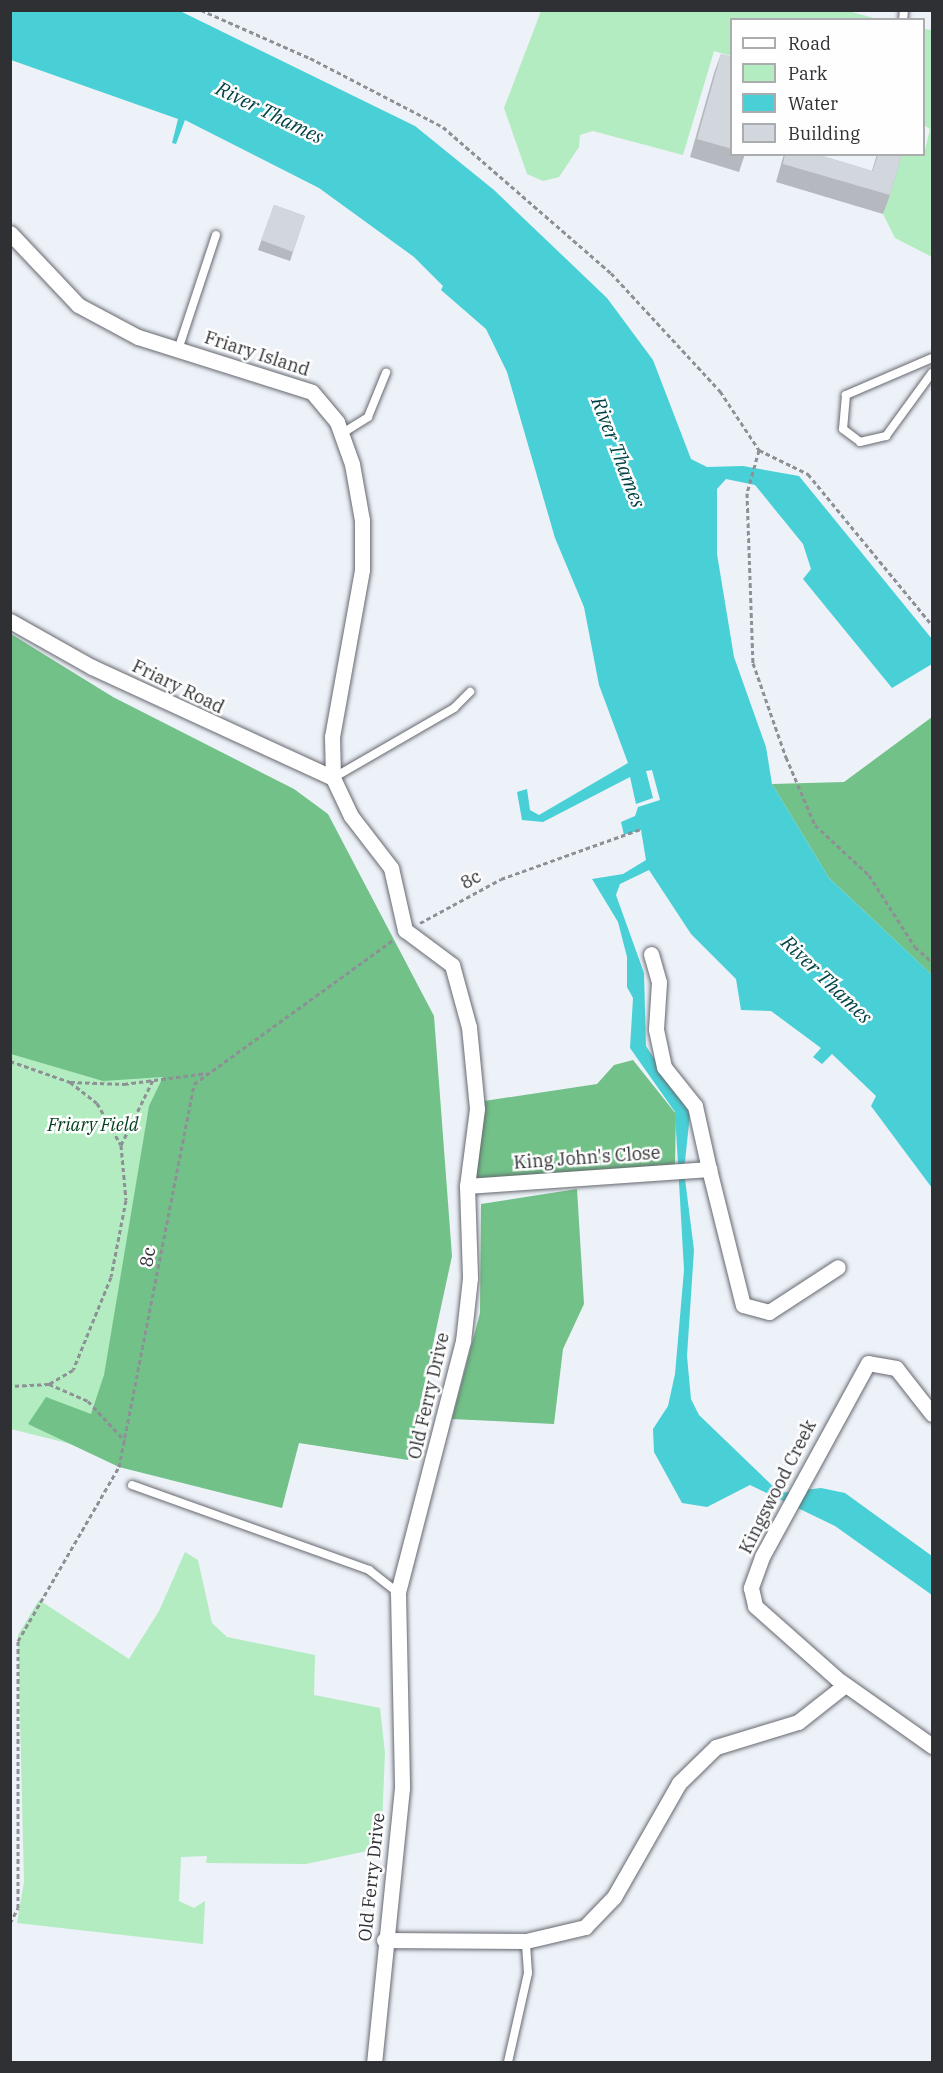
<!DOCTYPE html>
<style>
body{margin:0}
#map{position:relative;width:943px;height:2073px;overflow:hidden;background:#edf1f8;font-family:"IBM Plex Serif",serif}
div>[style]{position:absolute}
.green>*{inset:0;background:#b2ecc0}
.forest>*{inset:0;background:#72c188}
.water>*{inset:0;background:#49d0d7}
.path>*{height:3px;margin-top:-1.5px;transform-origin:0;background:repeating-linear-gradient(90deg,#8d9095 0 4.5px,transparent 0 7.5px)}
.roads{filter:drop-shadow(0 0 2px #66696f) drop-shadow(0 0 2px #66696f)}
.service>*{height:8px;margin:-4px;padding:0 4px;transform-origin:4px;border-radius:4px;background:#fff}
.minor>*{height:15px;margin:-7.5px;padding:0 7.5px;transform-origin:7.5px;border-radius:7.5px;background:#fff}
.wall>*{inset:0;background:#b5b8be}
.building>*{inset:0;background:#d2d6dd}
span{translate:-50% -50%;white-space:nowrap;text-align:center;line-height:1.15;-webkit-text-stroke:5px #fefefe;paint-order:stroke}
.street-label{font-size:18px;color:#2f3033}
.park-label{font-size:18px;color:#003f1b;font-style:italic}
.water-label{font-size:20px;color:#014245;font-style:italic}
.frame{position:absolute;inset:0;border:12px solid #2f3033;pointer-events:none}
.legend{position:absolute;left:730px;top:18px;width:195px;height:138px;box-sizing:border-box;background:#fefefe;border:2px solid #abacad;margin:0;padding:8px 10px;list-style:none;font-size:18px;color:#2f3033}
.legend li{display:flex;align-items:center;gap:12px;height:30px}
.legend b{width:30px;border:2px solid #abacad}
</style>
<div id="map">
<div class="green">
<div style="clip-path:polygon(845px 10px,877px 19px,732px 20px,731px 56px,714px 51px,683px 155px,593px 131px,580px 135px,579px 147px,559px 177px,543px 181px,527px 174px,504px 108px,541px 11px)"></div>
<div style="clip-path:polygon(924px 29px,932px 30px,932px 257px,895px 238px,883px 214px,900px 155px,924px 154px,930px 129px,924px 125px)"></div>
<div style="clip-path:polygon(10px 1017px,191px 1066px,111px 1454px,11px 1429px)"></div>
<div style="clip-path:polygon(185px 1552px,198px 1560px,212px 1623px,227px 1637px,315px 1655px,314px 1695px,380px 1708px,385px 1753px,381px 1848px,306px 1864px,206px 1863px,207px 1856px,181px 1857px,179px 1901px,194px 1908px,205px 1901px,203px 1944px,17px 1923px,24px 1882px,18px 1635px,39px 1600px,129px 1659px,159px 1611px)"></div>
</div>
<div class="forest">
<div style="clip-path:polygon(11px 634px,113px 697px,294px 789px,328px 814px,434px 1016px,452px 1256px,408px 1460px,299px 1443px,282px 1508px,119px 1467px,28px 1424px,46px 1397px,91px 1414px,104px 1375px,149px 1106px,163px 1077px,103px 1081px,11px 1054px)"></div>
<div style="clip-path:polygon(932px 717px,932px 975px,829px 878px,772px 784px,844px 782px)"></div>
<div style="clip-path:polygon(633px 1060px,676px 1114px,675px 1166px,478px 1192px,471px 1103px,597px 1084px,614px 1065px)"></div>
<div style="clip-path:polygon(577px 1189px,584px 1304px,563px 1349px,554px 1424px,452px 1419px,480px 1313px,481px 1204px)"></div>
</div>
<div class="water">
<div style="clip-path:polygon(10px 11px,180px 11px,415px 126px,494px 190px,607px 298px,653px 360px,691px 459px,707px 467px,743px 466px,799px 476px,932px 639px,932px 664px,892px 688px,803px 579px,811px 569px,803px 544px,755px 485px,726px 479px,717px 489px,717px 554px,734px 657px,766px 747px,772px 784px,829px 878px,932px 975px,932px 1188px,871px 1106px,876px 1096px,832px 1054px,822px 1064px,813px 1057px,821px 1048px,771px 1011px,741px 1010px,736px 979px,691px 934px,649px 870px,620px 884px,616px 895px,644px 973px,646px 1046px,690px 1114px,684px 1171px,694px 1250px,687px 1356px,691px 1399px,699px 1415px,780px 1493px,821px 1488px,845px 1493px,932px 1556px,932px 1595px,835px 1526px,750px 1485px,707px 1507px,682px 1503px,654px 1452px,653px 1429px,668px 1406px,675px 1374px,684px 1270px,675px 1112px,630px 1048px,633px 998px,627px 987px,627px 957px,618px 922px,592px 879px,623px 874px,646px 860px,641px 830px,624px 835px,621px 822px,635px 816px,638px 807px,660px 800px,652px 770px,646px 771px,653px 798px,636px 804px,630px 777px,543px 822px,522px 820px,517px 792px,527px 789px,530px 810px,539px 815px,628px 763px,599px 685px,584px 607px,555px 538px,507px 372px,486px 329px,441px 290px,443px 286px,414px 257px,319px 188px,185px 120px,176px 144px,172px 143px,178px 119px,11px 60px)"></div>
</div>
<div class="path">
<div style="left:201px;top:10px;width:119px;rotate:23.8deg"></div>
<div style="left:310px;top:58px;width:150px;rotate:27.4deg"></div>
<div style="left:443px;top:127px;width:223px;rotate:41deg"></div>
<div style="left:611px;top:273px;width:161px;rotate:47.3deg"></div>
<div style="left:720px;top:391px;width:71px;rotate:56.5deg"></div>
<div style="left:759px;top:450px;width:45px;rotate:105.6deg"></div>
<div style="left:747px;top:493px;width:170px;rotate:88deg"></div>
<div style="left:753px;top:663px;width:100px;rotate:70.7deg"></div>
<div style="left:786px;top:757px;width:74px;rotate:66.9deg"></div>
<div style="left:815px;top:825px;width:74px;rotate:42.8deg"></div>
<div style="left:869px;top:875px;width:85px;rotate:57.4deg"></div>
<div style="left:915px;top:947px;width:23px;rotate:41deg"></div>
<div style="left:759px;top:450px;width:55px;rotate:26.1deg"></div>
<div style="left:808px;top:474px;width:195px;rotate:50.6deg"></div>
<div style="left:420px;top:923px;width:92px;rotate:-28.5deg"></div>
<div style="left:501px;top:879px;width:149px;rotate:-19.7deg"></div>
<div style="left:10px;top:1061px;width:64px;rotate:19.3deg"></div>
<div style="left:70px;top:1082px;width:34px;rotate:38deg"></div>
<div style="left:97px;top:1103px;width:48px;rotate:60.3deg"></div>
<div style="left:121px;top:1145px;width:55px;rotate:84.8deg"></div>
<div style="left:126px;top:1200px;width:78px;rotate:101deg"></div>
<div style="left:111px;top:1277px;width:100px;rotate:112.2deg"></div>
<div style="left:73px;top:1370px;width:28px;rotate:150deg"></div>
<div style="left:49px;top:1384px;width:39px;rotate:177deg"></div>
<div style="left:70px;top:1082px;width:54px;rotate:2.1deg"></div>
<div style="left:124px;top:1084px;width:84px;rotate:-7.5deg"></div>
<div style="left:121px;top:1145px;width:72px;rotate:-63.8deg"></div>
<div style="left:49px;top:1384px;width:43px;rotate:23.6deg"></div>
<div style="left:88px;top:1401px;width:54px;rotate:47.2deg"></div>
<div style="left:10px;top:1923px;width:17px;rotate:-62deg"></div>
<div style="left:18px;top:1908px;width:267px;rotate:-90deg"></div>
<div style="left:18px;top:1641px;width:201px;rotate:-59.9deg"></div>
<div style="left:119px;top:1467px;width:390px;rotate:-78.9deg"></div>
<div style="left:194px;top:1084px;width:247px;rotate:-35.9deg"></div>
</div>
<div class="roads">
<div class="service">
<div style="left:903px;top:20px;width:10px;rotate:-84deg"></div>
<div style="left:178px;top:350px;width:121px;rotate:-71.7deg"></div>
<div style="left:932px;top:358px;width:94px;rotate:156.7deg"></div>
<div style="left:846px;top:395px;width:34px;rotate:95deg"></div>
<div style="left:843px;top:429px;width:21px;rotate:37deg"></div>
<div style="left:860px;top:442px;width:27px;rotate:-13deg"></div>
<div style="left:886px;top:436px;width:78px;rotate:-53.9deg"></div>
<div style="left:341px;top:434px;width:32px;rotate:-32deg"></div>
<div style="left:368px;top:417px;width:48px;rotate:-67.8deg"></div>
<div style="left:333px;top:778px;width:140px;rotate:-30deg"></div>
<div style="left:454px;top:708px;width:23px;rotate:-45deg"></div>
<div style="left:132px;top:1485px;width:252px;rotate:19.7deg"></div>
<div style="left:369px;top:1570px;width:37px;rotate:38deg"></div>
<div style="left:508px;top:2062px;width:91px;rotate:-77.3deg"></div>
<div style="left:528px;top:1973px;width:32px;rotate:-94deg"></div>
</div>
<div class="minor">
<div style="left:10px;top:233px;width:99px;rotate:46.6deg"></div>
<div style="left:78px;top:305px;width:68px;rotate:28.1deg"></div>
<div style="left:138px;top:337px;width:182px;rotate:17.5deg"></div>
<div style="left:312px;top:392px;width:39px;rotate:50deg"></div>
<div style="left:337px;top:422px;width:45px;rotate:70.3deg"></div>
<div style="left:352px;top:464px;width:57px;rotate:79.9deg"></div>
<div style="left:362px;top:520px;width:50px;rotate:90deg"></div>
<div style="left:362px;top:570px;width:170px;rotate:100.2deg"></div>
<div style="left:332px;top:737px;width:41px;rotate:88.6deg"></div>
<div style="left:333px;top:778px;width:42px;rotate:64.7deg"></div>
<div style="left:351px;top:816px;width:66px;rotate:52.4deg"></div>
<div style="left:391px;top:868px;width:64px;rotate:77.3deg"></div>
<div style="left:405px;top:930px;width:59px;rotate:36.7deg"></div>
<div style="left:452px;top:965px;width:64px;rotate:74.7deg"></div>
<div style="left:469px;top:1027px;width:82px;rotate:84.4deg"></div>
<div style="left:477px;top:1109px;width:78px;rotate:97.4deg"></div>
<div style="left:467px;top:1186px;width:92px;rotate:88.1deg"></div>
<div style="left:470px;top:1278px;width:63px;rotate:96.3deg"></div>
<div style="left:463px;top:1341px;width:260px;rotate:104.5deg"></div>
<div style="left:398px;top:1593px;width:195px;rotate:88.8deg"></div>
<div style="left:402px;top:1788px;width:275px;rotate:95.8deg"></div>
<div style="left:10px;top:621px;width:94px;rotate:29.3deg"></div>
<div style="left:92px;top:667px;width:265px;rotate:24.7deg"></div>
<div style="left:709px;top:1169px;width:140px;rotate:76deg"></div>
<div style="left:743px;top:1305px;width:27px;rotate:15deg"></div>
<div style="left:769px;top:1312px;width:82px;rotate:-33.1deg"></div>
<div style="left:467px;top:1186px;width:243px;rotate:-4deg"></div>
<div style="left:709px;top:1169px;width:65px;rotate:-102.5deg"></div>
<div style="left:695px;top:1106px;width:50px;rotate:-128.5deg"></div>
<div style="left:664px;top:1067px;width:39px;rotate:-102deg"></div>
<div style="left:656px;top:1029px;width:47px;rotate:-86.3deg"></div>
<div style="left:659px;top:982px;width:29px;rotate:-106deg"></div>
<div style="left:932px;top:1414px;width:58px;rotate:-128deg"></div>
<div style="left:896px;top:1368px;width:28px;rotate:-170deg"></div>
<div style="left:868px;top:1363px;width:221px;rotate:118.7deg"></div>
<div style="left:762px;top:1557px;width:33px;rotate:110deg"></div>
<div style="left:751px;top:1588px;width:18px;rotate:77deg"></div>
<div style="left:755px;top:1606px;width:108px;rotate:41.6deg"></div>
<div style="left:836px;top:1678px;width:118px;rotate:35.3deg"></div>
<div style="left:384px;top:1940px;width:142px;rotate:0.4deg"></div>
<div style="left:526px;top:1941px;width:61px;rotate:-13.3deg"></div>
<div style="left:585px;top:1927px;width:42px;rotate:-46deg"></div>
<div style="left:614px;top:1897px;width:131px;rotate:-60.3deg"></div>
<div style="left:679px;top:1783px;width:52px;rotate:-44.2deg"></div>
<div style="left:716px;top:1747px;width:86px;rotate:-17deg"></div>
<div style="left:798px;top:1722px;width:60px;rotate:-38.2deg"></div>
</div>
</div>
<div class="wall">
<div style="clip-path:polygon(721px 54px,732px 57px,732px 154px,745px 154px,739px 172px,690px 157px,714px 73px)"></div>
<div style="clip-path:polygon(784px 154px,816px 154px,872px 171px,877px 154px,902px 154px,890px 195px,883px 214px,776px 182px)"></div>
<div style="clip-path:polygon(274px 205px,305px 216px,290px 261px,258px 250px)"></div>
</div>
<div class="building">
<div style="clip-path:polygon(721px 54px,732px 57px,732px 149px,697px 139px)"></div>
<div style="clip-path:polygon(785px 154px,816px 154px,873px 171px,878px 154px,902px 154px,890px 195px,783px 164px)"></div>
<div style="clip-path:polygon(274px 205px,305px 216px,293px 252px,261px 240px)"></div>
</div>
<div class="street-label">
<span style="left:257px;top:354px;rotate:18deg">Friary Island</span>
<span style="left:178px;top:687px;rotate:26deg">Friary Road</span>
<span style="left:471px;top:880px;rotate:-28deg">8c</span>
<span style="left:587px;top:1158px;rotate:-4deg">King John's Close</span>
<span style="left:148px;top:1257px;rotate:-79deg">8c</span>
<span style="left:429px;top:1396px;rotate:-77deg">Old Ferry Drive</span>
<span style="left:778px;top:1487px;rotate:-63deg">Kingswood Creek</span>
<span style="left:372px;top:1877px;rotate:-84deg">Old Ferry Drive</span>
</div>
<div class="park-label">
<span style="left:93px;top:1125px">Friary Field</span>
</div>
<div class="water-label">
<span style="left:270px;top:112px;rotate:26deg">River Thames</span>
<span style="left:619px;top:452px;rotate:69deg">River Thames</span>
<span style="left:827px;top:979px;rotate:44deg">River Thames</span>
</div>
<div class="frame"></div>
<ul class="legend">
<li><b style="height:8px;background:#fff"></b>Road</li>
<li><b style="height:16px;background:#b2ecc0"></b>Park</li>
<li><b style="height:16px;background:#49d0d7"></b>Water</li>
<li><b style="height:16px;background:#d2d6dd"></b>Building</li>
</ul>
</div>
